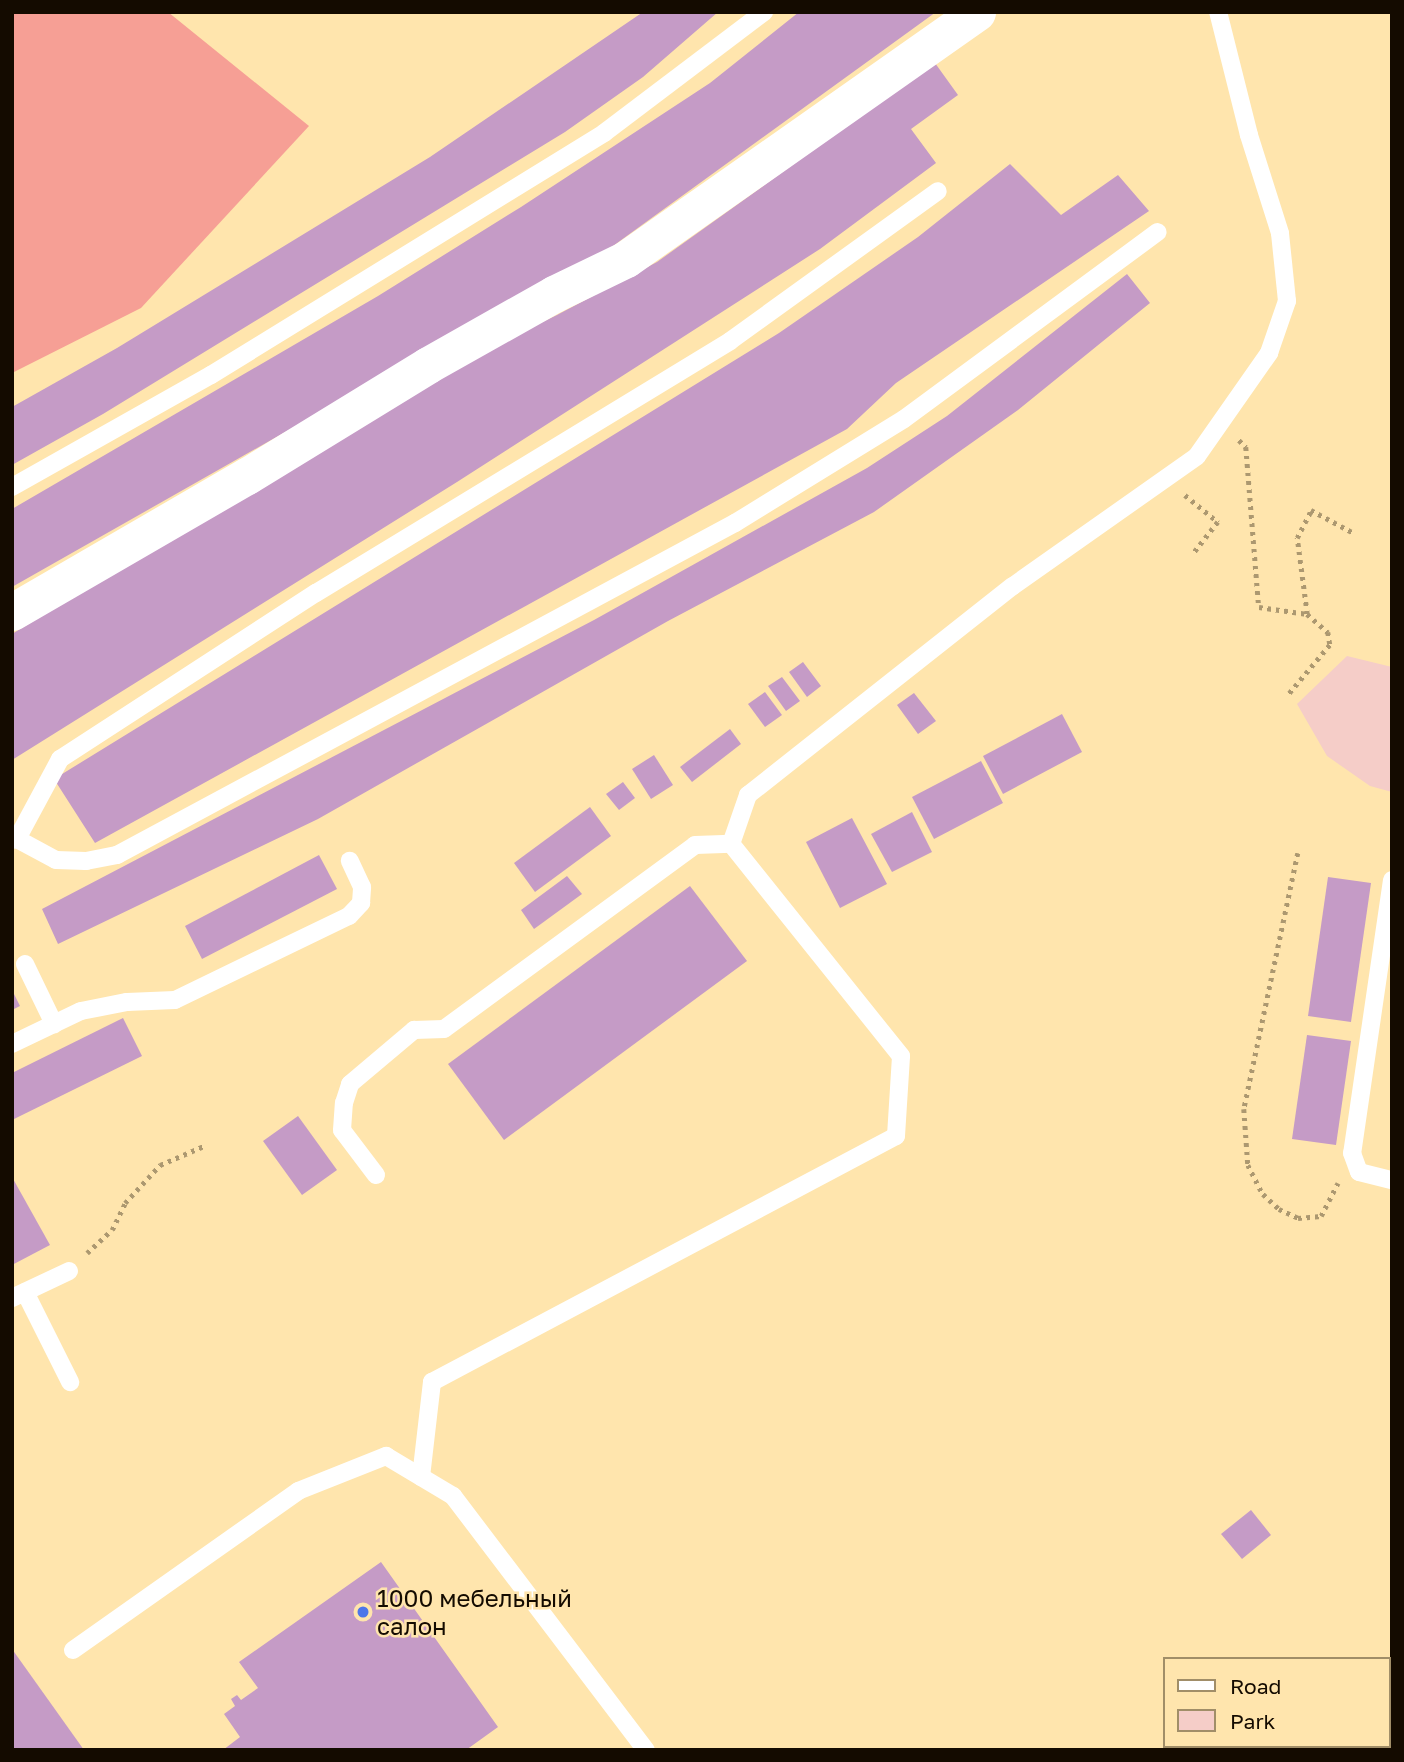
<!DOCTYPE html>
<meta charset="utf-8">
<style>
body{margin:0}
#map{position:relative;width:1404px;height:1762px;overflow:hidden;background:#ffe5ad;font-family:"Golos Text",sans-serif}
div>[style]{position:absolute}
.green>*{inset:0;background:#f5cdc8}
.forest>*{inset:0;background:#f69f95}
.building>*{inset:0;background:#c59bc6}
.path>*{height:4.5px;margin-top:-2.25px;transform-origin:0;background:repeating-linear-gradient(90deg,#ac9870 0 3.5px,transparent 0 8.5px)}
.lane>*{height:18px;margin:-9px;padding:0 9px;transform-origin:9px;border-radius:9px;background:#fff}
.street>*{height:37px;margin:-18.5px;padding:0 18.5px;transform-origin:18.5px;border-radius:18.5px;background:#fff}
.dots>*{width:19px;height:19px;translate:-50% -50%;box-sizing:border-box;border:4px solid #ffe5ad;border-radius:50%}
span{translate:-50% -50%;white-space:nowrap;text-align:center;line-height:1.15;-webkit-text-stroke:5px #ffe5ad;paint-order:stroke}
.poi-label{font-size:24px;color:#140b00}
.left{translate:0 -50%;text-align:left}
.frame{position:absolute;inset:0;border:14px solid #140b00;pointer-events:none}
.legend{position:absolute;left:1163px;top:1657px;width:228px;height:91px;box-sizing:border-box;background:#ffe5ad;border:2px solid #a18e68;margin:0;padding:9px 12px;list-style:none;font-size:21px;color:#140b00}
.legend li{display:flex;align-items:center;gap:14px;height:35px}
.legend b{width:35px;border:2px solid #a18e68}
</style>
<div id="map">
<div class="green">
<div style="clip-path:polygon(1347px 656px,1392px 667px,1392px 792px,1370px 786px,1327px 756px,1297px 704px)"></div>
</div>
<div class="forest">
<div style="clip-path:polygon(12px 12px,168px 12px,309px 126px,141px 308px,12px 373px)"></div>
</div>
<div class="building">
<div style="clip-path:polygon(643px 12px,718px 12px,643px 77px,565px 132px,103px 414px,12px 465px,12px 407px,117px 348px,430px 157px)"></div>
<div style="clip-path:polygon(799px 12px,936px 12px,613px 246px,12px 587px,12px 509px,378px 296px,521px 207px,710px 83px)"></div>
<div style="clip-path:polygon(935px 63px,958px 95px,911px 129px,936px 163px,820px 249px,457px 482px,12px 760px,12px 634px,456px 364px,557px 315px,657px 262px)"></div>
<div style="clip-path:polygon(1010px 164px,1061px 215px,1118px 175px,1149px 211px,896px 383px,847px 429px,95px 843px,54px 779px,779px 333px,918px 237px)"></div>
<div style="clip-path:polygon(1127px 274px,1150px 303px,1018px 410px,874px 512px,668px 621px,318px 819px,58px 944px,42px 909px,594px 620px,867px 468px,947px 416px)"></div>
<div style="clip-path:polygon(803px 662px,821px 686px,807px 697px,789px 672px)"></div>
<div style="clip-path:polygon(782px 677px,800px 701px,786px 711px,768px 686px)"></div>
<div style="clip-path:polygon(765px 692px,782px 715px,765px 727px,748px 704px)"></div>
<div style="clip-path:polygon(914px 693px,936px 721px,918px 734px,897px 705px)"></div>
<div style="clip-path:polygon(1062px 714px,1082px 752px,1003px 794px,983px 756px)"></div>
<div style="clip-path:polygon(730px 729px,741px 744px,692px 782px,680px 767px)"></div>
<div style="clip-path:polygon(654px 755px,673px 785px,651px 799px,632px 769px)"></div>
<div style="clip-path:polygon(981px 761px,1003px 803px,934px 839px,912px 797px)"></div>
<div style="clip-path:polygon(623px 782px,635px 798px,619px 810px,606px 794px)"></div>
<div style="clip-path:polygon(590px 807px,611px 836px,535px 892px,514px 863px)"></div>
<div style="clip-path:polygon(912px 812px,932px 852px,892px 872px,871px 834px)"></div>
<div style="clip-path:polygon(852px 818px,887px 884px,840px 908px,806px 842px)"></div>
<div style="clip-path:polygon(319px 855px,337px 889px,202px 959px,185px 926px)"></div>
<div style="clip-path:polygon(567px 876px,582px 894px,534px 929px,521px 910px)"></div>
<div style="clip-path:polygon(1328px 877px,1371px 883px,1351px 1022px,1308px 1016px)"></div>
<div style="clip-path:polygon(690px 886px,747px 961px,504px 1140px,448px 1064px)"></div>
<div style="clip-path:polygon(12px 990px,20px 1006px,12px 1010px)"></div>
<div style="clip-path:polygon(123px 1018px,142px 1056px,12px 1120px,12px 1073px)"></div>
<div style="clip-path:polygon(1307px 1035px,1351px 1041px,1336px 1145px,1292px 1139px)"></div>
<div style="clip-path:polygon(298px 1116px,337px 1170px,302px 1195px,263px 1141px)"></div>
<div style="clip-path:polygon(12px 1177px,50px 1245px,12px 1265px)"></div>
<div style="clip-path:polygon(1251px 1510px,1271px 1535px,1242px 1559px,1221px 1534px)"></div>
<div style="clip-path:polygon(381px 1562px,498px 1727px,466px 1750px,223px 1750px,240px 1737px,224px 1714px,235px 1706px,231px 1699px,237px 1695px,241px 1700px,258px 1688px,239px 1662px)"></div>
<div style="clip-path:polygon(12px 1649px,84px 1750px,12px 1750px)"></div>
</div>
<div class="path">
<div style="left:1239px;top:440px;width:10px;rotate:45deg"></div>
<div style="left:1246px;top:447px;width:161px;rotate:85.4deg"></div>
<div style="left:1259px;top:607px;width:49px;rotate:8.3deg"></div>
<div style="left:1307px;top:614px;width:28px;rotate:41deg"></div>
<div style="left:1328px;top:632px;width:13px;rotate:81deg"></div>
<div style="left:1330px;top:645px;width:64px;rotate:129.9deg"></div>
<div style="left:1185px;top:495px;width:43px;rotate:39.3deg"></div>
<div style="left:1218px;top:522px;width:41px;rotate:128deg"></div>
<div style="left:1307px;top:614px;width:77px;rotate:-97.5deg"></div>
<div style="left:1297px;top:538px;width:31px;rotate:-63deg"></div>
<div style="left:1311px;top:510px;width:47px;rotate:28.2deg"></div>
<div style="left:1298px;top:853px;width:262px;rotate:101.9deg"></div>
<div style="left:1244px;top:1109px;width:56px;rotate:85.9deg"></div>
<div style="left:1248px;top:1165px;width:33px;rotate:63deg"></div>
<div style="left:1263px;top:1194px;width:22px;rotate:43deg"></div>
<div style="left:1279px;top:1209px;width:21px;rotate:25deg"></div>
<div style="left:1298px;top:1218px;width:23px;rotate:-5deg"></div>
<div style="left:1321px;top:1216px;width:37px;rotate:-63deg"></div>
<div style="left:87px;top:1253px;width:34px;rotate:-43deg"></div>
<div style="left:112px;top:1230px;width:30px;rotate:-64deg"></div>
<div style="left:125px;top:1203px;width:52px;rotate:-47.4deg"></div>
<div style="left:160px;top:1165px;width:48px;rotate:-23.4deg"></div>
</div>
<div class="lane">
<div style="left:12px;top:487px;width:228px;rotate:-29.4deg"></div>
<div style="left:211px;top:375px;width:462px;rotate:-31.6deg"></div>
<div style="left:604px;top:133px;width:201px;rotate:-37.1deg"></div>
<div style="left:17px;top:839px;width:44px;rotate:28.3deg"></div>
<div style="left:56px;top:860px;width:30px;rotate:2deg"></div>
<div style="left:86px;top:861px;width:32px;rotate:-11deg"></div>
<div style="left:117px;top:855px;width:702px;rotate:-28.25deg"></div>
<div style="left:735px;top:523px;width:198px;rotate:-31.6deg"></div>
<div style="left:904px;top:419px;width:315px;rotate:-36.4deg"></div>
<div style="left:12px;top:840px;width:5px;rotate:-11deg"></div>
<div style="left:17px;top:839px;width:91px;rotate:-61.7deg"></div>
<div style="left:60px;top:759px;width:305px;rotate:-33deg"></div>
<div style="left:316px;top:593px;width:485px;rotate:-31.3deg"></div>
<div style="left:730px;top:341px;width:256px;rotate:-35.8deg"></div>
<div style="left:1392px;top:880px;width:276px;rotate:98.3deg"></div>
<div style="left:1352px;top:1153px;width:20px;rotate:70deg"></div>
<div style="left:1359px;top:1172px;width:34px;rotate:14deg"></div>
<div style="left:25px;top:964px;width:67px;rotate:64.2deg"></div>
<div style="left:12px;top:1044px;width:76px;rotate:-25.6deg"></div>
<div style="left:81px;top:1011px;width:47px;rotate:-11.1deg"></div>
<div style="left:127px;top:1002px;width:48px;rotate:-2.4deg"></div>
<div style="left:175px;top:1000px;width:193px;rotate:-25.8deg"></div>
<div style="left:349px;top:916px;width:18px;rotate:-47deg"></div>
<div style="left:361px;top:903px;width:16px;rotate:-86deg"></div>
<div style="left:362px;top:887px;width:29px;rotate:-115deg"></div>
<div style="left:376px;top:1175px;width:56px;rotate:-127.1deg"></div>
<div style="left:342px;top:1130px;width:27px;rotate:-86deg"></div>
<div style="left:344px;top:1103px;width:20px;rotate:-72deg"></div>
<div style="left:350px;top:1084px;width:84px;rotate:-40.2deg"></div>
<div style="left:414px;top:1030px;width:30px;rotate:-2deg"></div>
<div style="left:444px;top:1029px;width:311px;rotate:-36.2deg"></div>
<div style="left:695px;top:845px;width:36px;rotate:-2deg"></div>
<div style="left:25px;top:1292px;width:101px;rotate:63.4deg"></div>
<div style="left:12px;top:1298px;width:63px;rotate:-25.3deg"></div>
<div style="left:421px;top:1477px;width:96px;rotate:-83.4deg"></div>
<div style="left:432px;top:1382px;width:525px;rotate:-27.93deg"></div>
<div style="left:896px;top:1136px;width:80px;rotate:-86.4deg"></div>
<div style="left:901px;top:1056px;width:272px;rotate:-128.7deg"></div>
<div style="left:731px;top:844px;width:52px;rotate:-70.9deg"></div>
<div style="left:748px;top:795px;width:337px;rotate:-38.3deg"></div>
<div style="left:1013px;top:586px;width:225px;rotate:-35.2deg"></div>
<div style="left:1197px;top:456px;width:126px;rotate:-55deg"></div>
<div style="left:1269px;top:353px;width:55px;rotate:-70.9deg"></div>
<div style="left:1287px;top:301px;width:68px;rotate:-95.9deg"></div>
<div style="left:1280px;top:233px;width:103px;rotate:-107.6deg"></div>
<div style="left:1249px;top:135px;width:127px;rotate:-104.1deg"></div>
<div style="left:73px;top:1650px;width:276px;rotate:-35.2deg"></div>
<div style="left:298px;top:1491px;width:95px;rotate:-21.7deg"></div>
<div style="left:386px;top:1456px;width:78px;rotate:30.8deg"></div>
<div style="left:453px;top:1496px;width:319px;rotate:52.8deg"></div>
</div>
<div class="street">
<div style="left:12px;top:612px;width:272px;rotate:-30.1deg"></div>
<div style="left:247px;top:476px;width:212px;rotate:-31.5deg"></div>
<div style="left:428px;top:365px;width:145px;rotate:-29.4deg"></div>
<div style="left:554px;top:294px;width:80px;rotate:-25.9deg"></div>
<div style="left:626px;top:259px;width:429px;rotate:-35.1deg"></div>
</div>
<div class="dots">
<div style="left:363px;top:1612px;background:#4d76e9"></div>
</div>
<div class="poi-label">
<span class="left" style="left:377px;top:1612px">1000 мебельный<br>салон</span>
</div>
<div class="frame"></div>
<ul class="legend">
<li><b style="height:9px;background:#fff"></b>Road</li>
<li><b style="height:19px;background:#f5cdc8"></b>Park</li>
</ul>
</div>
